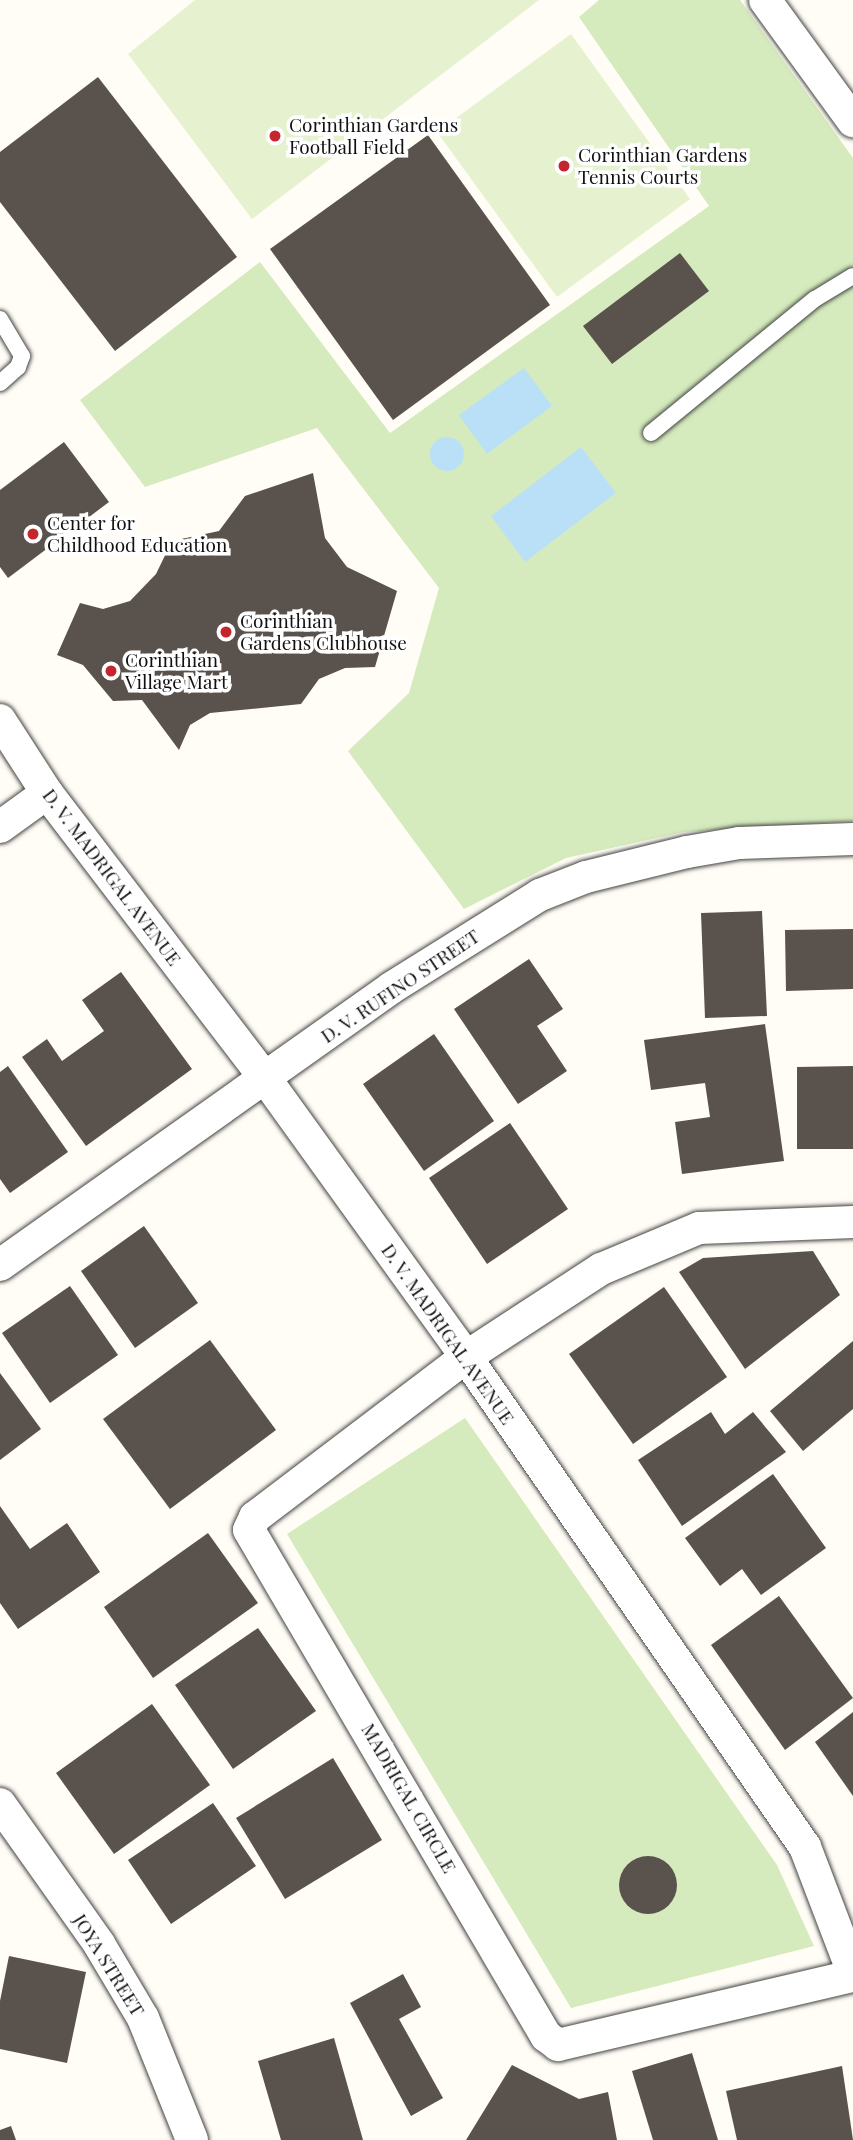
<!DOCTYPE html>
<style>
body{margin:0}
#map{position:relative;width:853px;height:2140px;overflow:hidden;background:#fffdf5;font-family:"Playfair Display",serif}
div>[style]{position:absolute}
.green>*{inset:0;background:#d5ebbd}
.pitch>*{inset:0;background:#e6f2cf}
.water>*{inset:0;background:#b9e0f7}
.round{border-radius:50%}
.building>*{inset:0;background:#5a524d}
.roads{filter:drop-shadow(0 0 2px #444) drop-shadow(0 0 2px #444)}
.lane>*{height:16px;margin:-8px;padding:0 8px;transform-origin:8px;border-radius:8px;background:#fff}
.street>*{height:32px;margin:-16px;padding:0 16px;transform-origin:16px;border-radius:16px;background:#fff}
.dots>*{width:19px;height:19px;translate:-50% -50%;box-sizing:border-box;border:4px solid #fff;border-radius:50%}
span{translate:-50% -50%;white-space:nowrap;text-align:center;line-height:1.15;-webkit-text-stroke:7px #fff;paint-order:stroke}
.poi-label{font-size:19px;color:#111}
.left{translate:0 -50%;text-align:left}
.street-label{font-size:19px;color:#111}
</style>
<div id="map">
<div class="green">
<div style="clip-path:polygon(599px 0,740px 0,853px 158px,853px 821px,684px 832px,566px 858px,464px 909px,348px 751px,409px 693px,439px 588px,317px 428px,145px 487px,80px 400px,260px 262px,390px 433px,709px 206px,579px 17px)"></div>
<div style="clip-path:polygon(465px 1418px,777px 1865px,814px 1946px,571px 2008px,287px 1534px)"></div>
</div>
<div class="pitch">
<div style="clip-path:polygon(195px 0,539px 0,252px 219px,128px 54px)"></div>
<div style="clip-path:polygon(571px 34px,690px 199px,557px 297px,437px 132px)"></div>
</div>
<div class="water">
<div style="clip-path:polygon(524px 368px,552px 406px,487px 454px,459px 415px)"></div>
<div class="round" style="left:430px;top:437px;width:34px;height:34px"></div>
<div style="clip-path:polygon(581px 447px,616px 493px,525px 562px,491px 516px)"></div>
</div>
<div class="building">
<div style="clip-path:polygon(98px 77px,237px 257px,115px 351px,0 202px,0 152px)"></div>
<div style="clip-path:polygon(428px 135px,550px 305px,393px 420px,270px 249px)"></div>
<div style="clip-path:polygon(680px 253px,709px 291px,612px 364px,583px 326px)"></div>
<div style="clip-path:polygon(64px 442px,109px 502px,8px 578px,0 567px,0 490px)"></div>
<div style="clip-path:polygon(313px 473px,325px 538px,347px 567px,397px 591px,375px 667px,345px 668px,319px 679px,301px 704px,210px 713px,190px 725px,179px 750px,142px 700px,113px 701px,83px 665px,57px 655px,80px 603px,103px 609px,130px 601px,156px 574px,172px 541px,219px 531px,245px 496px)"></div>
<div style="clip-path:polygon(762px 911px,767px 1016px,705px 1018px,701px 913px)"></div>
<div style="clip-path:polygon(853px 929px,853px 989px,786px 991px,785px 930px)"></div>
<div style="clip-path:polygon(529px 959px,563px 1009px,537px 1026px,567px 1071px,518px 1104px,454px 1009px)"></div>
<div style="clip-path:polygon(121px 972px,192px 1069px,86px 1146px,22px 1057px,47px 1039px,62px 1061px,104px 1031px,82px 1000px)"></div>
<div style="clip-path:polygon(765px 1024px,784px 1161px,682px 1174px,675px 1122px,710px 1117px,705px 1083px,651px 1090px,644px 1040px)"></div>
<div style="clip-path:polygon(434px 1034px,494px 1121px,424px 1171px,363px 1084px)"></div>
<div style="clip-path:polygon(8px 1066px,68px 1152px,10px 1193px,0 1179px,0 1072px)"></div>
<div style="clip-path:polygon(853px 1066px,853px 1149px,797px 1149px,797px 1067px)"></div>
<div style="clip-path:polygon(510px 1123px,568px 1209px,487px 1264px,429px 1178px)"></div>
<div style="clip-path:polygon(144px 1226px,198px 1303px,135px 1348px,81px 1271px)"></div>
<div style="clip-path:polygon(813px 1251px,840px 1295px,745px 1369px,679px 1272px,703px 1258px)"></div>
<div style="clip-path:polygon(70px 1286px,118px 1355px,50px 1403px,2px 1333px)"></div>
<div style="clip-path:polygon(664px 1287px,727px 1377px,633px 1444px,569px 1354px)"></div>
<div style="clip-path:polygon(210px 1340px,276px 1430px,170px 1509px,103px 1419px)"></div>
<div style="clip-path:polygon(853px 1341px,853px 1409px,803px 1451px,770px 1411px)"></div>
<div style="clip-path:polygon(0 1373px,41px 1429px,0 1460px)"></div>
<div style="clip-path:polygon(711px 1412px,725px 1434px,753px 1412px,786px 1452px,682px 1526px,638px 1460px)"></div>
<div style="clip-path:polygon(773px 1474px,826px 1548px,761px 1595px,742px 1569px,720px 1586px,685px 1538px)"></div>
<div style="clip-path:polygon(0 1506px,30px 1549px,67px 1523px,100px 1572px,18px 1629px,0 1603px)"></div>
<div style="clip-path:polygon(208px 1533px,258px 1603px,153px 1678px,104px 1607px)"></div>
<div style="clip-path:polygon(779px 1596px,853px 1698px,785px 1750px,711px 1645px)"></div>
<div style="clip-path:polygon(258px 1628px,316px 1711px,233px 1769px,175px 1685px)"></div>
<div style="clip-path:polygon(152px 1704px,210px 1785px,114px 1854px,56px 1773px)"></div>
<div style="clip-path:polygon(853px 1712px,853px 1796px,815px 1742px)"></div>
<div style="clip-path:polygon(333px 1758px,382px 1840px,285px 1899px,236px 1818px)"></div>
<div style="clip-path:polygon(213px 1803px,256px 1866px,171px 1924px,128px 1860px)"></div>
<div class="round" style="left:619px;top:1856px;width:58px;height:58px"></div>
<div style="clip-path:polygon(9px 1956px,86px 1972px,67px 2063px,0 2049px,0 2001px)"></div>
<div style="clip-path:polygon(403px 1974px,421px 2007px,399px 2019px,443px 2098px,411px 2116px,350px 2003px)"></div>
<div style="clip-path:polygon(334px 2038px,363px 2140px,281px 2140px,258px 2061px)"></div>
<div style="clip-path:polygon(692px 2053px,718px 2140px,653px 2140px,632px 2071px)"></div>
<div style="clip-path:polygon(512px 2065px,579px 2099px,608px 2092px,617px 2140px,466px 2140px)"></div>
<div style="clip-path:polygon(842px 2066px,853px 2140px,737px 2140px,726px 2091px)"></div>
<div style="clip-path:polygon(11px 2126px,16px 2140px,0 2140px,0 2130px)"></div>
</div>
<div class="roads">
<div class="lane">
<div style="left:0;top:319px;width:43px;rotate:59.3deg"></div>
<div style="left:22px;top:356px;width:12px;rotate:110deg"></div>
<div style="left:18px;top:367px;width:24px;rotate:138deg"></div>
<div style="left:651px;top:433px;width:212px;rotate:-39.3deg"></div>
<div style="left:815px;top:299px;width:44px;rotate:-31.2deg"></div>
</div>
<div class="street">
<div style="left:765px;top:0;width:150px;rotate:54deg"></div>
<div style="left:0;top:720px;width:87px;rotate:57.2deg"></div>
<div style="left:47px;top:793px;width:359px;rotate:52.6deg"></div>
<div style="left:265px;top:1078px;width:344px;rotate:54.2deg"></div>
<div style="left:466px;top:1357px;width:596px;rotate:55.32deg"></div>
<div style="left:805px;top:1847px;width:135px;rotate:69.1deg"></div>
<div style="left:0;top:827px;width:58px;rotate:-35.9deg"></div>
<div style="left:853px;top:1222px;width:154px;rotate:177.8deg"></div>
<div style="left:699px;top:1228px;width:106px;rotate:157.3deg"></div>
<div style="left:601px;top:1269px;width:161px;rotate:146.9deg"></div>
<div style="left:466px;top:1357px;width:265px;rotate:142.8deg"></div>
<div style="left:255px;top:1517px;width:14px;rotate:115deg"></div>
<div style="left:249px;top:1530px;width:587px;rotate:59.59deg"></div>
<div style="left:546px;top:2036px;width:15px;rotate:37deg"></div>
<div style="left:558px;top:2045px;width:303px;rotate:-13.2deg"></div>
<div style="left:0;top:1265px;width:479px;rotate:-35.3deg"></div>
<div style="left:391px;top:988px;width:176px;rotate:-32deg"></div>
<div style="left:540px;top:895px;width:49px;rotate:-21.4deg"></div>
<div style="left:586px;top:877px;width:104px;rotate:-13.9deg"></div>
<div style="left:687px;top:852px;width:53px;rotate:-9.8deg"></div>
<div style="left:739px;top:843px;width:114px;rotate:-2deg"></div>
<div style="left:0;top:1804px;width:171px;rotate:54.7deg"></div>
<div style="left:99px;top:1944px;width:86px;rotate:59.3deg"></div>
<div style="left:143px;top:2018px;width:131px;rotate:68.1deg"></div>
</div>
</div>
<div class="dots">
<div style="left:275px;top:136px;background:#c4262e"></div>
<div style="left:564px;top:166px;background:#c4262e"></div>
<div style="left:33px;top:534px;background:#c4262e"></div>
<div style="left:226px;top:632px;background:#c4262e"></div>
<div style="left:111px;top:671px;background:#c4262e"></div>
</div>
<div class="poi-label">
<span class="left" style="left:289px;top:136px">Corinthian Gardens<br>Football Field</span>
<span class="left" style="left:578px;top:166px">Corinthian Gardens<br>Tennis Courts</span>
<span class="left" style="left:47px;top:534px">Center for<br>Childhood Education</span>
<span class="left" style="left:240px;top:632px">Corinthian<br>Gardens Clubhouse</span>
<span class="left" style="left:125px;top:671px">Corinthian<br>Village Mart</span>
</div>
<div class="street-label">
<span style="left:112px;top:877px;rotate:53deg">D. V. MADRIGAL AVENUE</span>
<span style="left:400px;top:986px;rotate:-34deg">D. V. RUFINO STREET</span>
<span style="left:448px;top:1334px;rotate:55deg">D. V. MADRIGAL AVENUE</span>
<span style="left:409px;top:1798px;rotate:60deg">MADRIGAL CIRCLE</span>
<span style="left:109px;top:1965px;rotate:58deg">JOYA STREET</span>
</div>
</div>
